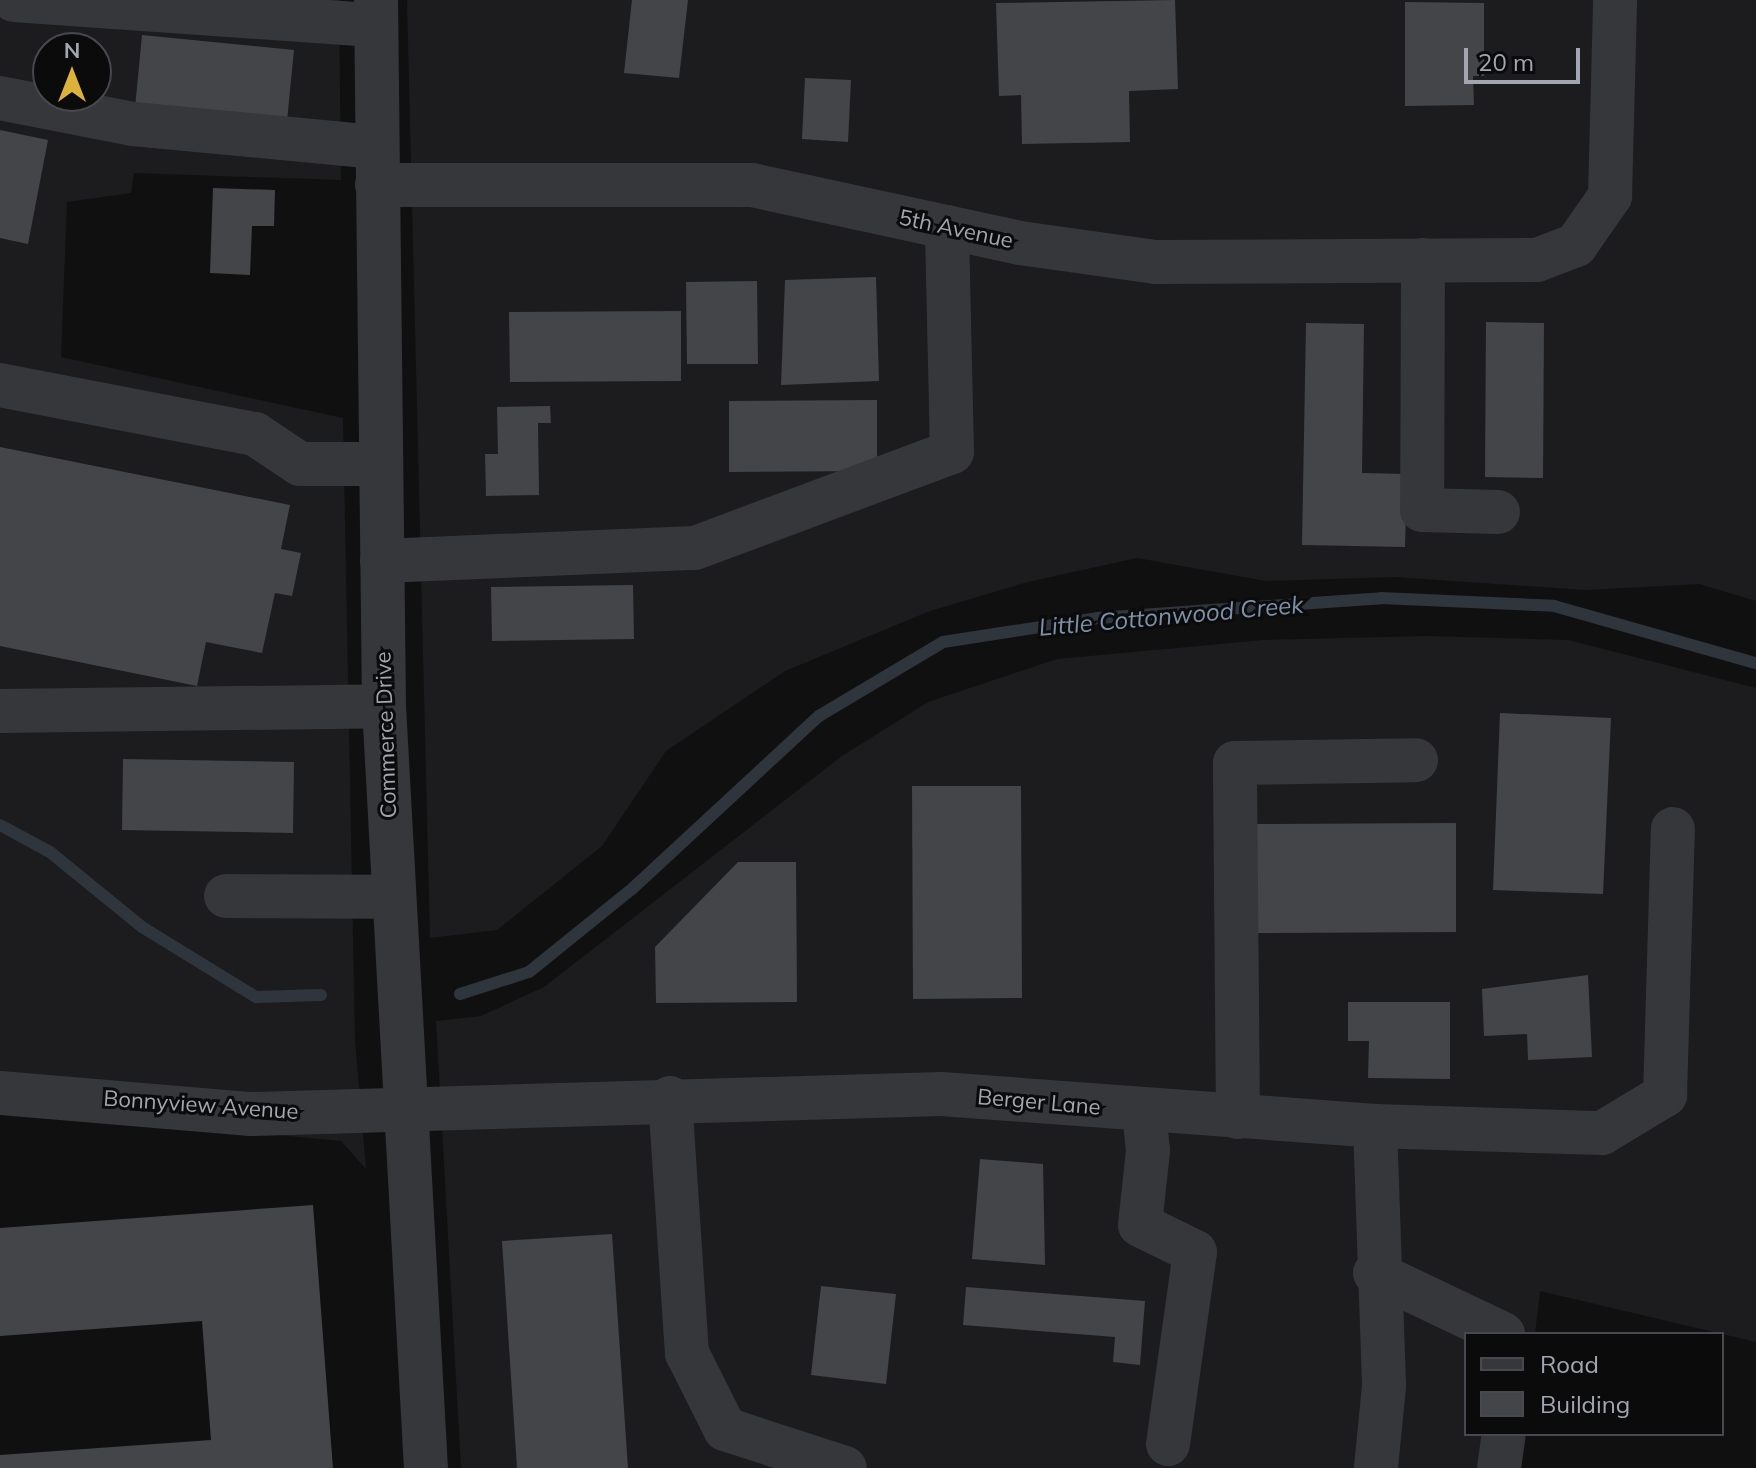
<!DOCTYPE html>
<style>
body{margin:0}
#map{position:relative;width:1756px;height:1468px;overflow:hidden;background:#101011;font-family:Mulish,sans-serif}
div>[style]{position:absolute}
.built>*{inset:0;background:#1c1c1e}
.stream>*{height:12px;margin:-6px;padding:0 6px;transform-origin:6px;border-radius:6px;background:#2f353c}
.building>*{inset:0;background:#444549}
.minor>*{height:44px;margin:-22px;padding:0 22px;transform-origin:22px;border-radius:22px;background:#36373a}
span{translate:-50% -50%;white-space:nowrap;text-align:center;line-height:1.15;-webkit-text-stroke:6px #0b0b0c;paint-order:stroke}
.street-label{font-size:22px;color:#a2a6b0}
.water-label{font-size:24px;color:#7c91a9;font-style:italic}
.legend{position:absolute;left:1464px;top:1332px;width:260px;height:104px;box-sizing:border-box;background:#0b0b0c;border:2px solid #47494e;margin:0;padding:10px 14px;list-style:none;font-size:24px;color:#a2a6b0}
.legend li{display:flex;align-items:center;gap:16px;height:40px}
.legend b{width:40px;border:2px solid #47494e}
.north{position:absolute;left:32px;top:32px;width:80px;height:80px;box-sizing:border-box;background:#0b0b0c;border:2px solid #47494e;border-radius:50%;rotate:0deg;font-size:22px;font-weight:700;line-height:32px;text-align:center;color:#a2a6b0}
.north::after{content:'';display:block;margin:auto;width:28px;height:36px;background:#ddb23c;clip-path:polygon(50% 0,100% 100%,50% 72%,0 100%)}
.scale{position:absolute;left:1464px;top:48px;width:116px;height:36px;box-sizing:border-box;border:4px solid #a2a6b0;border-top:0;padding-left:10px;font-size:24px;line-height:28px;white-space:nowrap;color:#a2a6b0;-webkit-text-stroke:6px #0b0b0c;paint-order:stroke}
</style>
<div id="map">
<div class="built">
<div style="clip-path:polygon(evenodd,0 0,339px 0,341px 180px,134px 173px,131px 193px,67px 202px,61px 357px,343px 418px,355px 1041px,366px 1169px,341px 1141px,0 1109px,0 0,48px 48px,96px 48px,96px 96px,48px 96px,48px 48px)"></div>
<div style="clip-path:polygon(407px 0,1756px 0,1756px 601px,1699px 584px,1586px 590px,1395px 577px,1266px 581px,1137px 558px,1028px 582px,930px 611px,785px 671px,666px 751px,602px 846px,497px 930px,430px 938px)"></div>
<div style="clip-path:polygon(1427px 636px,1568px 640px,1756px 688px,1756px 1342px,1540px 1291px,1535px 1334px,1466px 1334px,1466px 1434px,1522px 1434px,1518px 1468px,461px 1468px,436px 1021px,481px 1016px,544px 987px,842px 756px,928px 702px,1057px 659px,1264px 640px)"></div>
</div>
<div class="stream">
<div style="left:0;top:825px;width:57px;rotate:28.4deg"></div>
<div style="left:50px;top:852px;width:119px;rotate:39.2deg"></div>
<div style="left:142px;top:927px;width:134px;rotate:31.6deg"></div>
<div style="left:256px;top:997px;width:65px;rotate:-1.8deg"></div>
<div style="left:460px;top:994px;width:72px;rotate:-17.7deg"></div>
<div style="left:529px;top:972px;width:132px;rotate:-38.9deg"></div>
<div style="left:632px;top:889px;width:255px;rotate:-42.8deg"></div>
<div style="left:819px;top:716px;width:144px;rotate:-30.8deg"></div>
<div style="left:943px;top:642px;width:157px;rotate:-8.8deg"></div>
<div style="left:1098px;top:618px;width:284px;rotate:-4deg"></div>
<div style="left:1381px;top:598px;width:173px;rotate:2.6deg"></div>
<div style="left:1554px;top:606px;width:210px;rotate:15.8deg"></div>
</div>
<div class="building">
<div style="clip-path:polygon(632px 0,688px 0,679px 78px,624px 73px)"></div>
<div style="clip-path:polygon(1175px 0,1178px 89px,1129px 91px,1130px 142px,1022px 144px,1021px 95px,999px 96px,996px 3px)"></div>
<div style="clip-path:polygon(1405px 2px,1484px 3px,1484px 76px,1473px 76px,1474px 105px,1405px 106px)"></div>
<div style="clip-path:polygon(142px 35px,294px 50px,287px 121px,135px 108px)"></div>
<div style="clip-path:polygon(805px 78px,851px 80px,848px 142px,802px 139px)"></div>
<div style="clip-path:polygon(0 130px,48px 140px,28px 244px,0 238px)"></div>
<div style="clip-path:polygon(213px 188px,275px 190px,274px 226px,252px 226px,250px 275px,210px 273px)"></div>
<div style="clip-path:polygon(876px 277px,879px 381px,781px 385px,785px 280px)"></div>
<div style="clip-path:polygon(757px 281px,758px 364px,687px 364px,686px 282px)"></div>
<div style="clip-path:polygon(681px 311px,681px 381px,510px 382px,509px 312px)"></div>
<div style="clip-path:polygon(1486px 322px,1544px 323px,1543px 478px,1485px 477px)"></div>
<div style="clip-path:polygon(1306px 323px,1364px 324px,1362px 473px,1407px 474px,1405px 547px,1302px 545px)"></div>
<div style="clip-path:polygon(877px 400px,877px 471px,729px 472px,729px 401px)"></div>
<div style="clip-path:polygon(550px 406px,551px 423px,538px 423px,539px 495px,486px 496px,485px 454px,498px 454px,497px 407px)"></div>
<div style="clip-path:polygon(0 447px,290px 505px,281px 549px,301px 553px,292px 596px,275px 593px,262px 653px,206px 642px,197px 686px,0 646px)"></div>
<div style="clip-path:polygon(633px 585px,634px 639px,492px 641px,491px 587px)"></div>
<div style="clip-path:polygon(1500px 713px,1611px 718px,1603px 894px,1493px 890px)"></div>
<div style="clip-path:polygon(123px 759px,294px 762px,293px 833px,122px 830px)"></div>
<div style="clip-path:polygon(912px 786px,1021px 786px,1022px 998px,913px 999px)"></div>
<div style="clip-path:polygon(1456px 823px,1456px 932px,1254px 933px,1253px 824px)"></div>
<div style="clip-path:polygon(738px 862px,796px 862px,797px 1002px,656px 1003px,655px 947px)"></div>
<div style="clip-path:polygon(1588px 975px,1592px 1057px,1528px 1060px,1527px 1034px,1484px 1036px,1482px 989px)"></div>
<div style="clip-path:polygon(1348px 1002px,1450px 1002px,1450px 1079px,1368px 1078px,1369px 1041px,1348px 1041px)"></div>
<div style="clip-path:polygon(980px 1159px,1043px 1164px,1045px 1265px,972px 1259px)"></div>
<div style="clip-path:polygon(313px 1205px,333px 1468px,0 1468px,0 1455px,211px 1440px,202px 1321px,0 1336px,0 1228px)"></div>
<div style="clip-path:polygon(612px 1234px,628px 1468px,517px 1468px,502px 1241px)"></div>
<div style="clip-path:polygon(821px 1286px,896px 1294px,886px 1384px,811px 1375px)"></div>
<div style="clip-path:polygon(966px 1287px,1145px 1301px,1140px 1365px,1113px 1362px,1115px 1337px,963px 1325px)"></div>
</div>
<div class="minor">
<div style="left:14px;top:0;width:363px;rotate:4deg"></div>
<div style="left:376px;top:0;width:706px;rotate:89.35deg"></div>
<div style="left:384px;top:706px;width:763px;rotate:86.85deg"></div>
<div style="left:0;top:98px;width:136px;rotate:11.1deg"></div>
<div style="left:133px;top:124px;width:245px;rotate:5.4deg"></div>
<div style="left:377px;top:185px;width:375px"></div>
<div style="left:752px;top:185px;width:274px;rotate:12.2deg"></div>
<div style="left:1020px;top:243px;width:137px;rotate:8deg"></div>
<div style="left:1156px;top:262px;width:381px;rotate:-0.3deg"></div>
<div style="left:1537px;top:260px;width:42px;rotate:-21deg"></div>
<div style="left:1576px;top:245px;width:60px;rotate:-55.2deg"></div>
<div style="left:1610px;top:196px;width:196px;rotate:-88.5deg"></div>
<div style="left:1423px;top:260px;width:250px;rotate:90.2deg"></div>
<div style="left:1422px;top:510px;width:76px;rotate:1.5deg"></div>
<div style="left:0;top:385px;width:260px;rotate:10.9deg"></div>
<div style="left:255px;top:434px;width:54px;rotate:33.7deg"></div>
<div style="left:300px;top:464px;width:80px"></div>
<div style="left:382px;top:561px;width:313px;rotate:-2.4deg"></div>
<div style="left:695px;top:548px;width:274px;rotate:-20.5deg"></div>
<div style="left:952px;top:452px;width:225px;rotate:-91.3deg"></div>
<div style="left:0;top:711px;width:384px;rotate:-0.7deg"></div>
<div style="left:226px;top:896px;width:165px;rotate:0.3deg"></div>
<div style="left:0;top:1093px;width:252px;rotate:4.8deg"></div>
<div style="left:251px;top:1114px;width:690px;rotate:-1.66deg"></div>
<div style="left:941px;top:1094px;width:435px;rotate:4.2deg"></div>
<div style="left:1375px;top:1126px;width:227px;rotate:1.8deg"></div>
<div style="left:1602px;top:1133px;width:74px;rotate:-31.1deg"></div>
<div style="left:1665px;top:1095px;width:266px;rotate:-88.3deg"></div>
<div style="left:670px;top:1098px;width:256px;rotate:86.2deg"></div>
<div style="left:687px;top:1353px;width:85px;rotate:63.4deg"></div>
<div style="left:725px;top:1429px;width:126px;rotate:18deg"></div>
<div style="left:1144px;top:1111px;width:40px;rotate:84.3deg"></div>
<div style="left:1148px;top:1151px;width:74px;rotate:96.2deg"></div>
<div style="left:1140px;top:1225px;width:61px;rotate:26.1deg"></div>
<div style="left:1195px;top:1252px;width:194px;rotate:98deg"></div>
<div style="left:1238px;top:1117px;width:354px;rotate:-90.5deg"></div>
<div style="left:1235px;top:763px;width:181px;rotate:-0.9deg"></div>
<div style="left:1375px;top:1126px;width:260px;rotate:88deg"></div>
<div style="left:1384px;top:1386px;width:82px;rotate:95.6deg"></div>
<div style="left:1375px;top:1273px;width:142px;rotate:25.5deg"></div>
<div style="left:1499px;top:1468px;width:34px;rotate:-82deg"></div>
</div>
<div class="street-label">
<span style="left:956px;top:229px;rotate:12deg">5th Avenue</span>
<span style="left:386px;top:735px;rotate:-92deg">Commerce Drive</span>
<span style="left:1039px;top:1102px;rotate:5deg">Berger Lane</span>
<span style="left:201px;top:1105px;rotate:4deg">Bonnyview Avenue</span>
</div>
<div class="water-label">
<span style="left:1171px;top:616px;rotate:-5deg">Little Cottonwood Creek</span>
</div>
<ul class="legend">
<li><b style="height:10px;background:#36373a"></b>Road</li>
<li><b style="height:22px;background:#444549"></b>Building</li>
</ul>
<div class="north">N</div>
<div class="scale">20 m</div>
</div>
